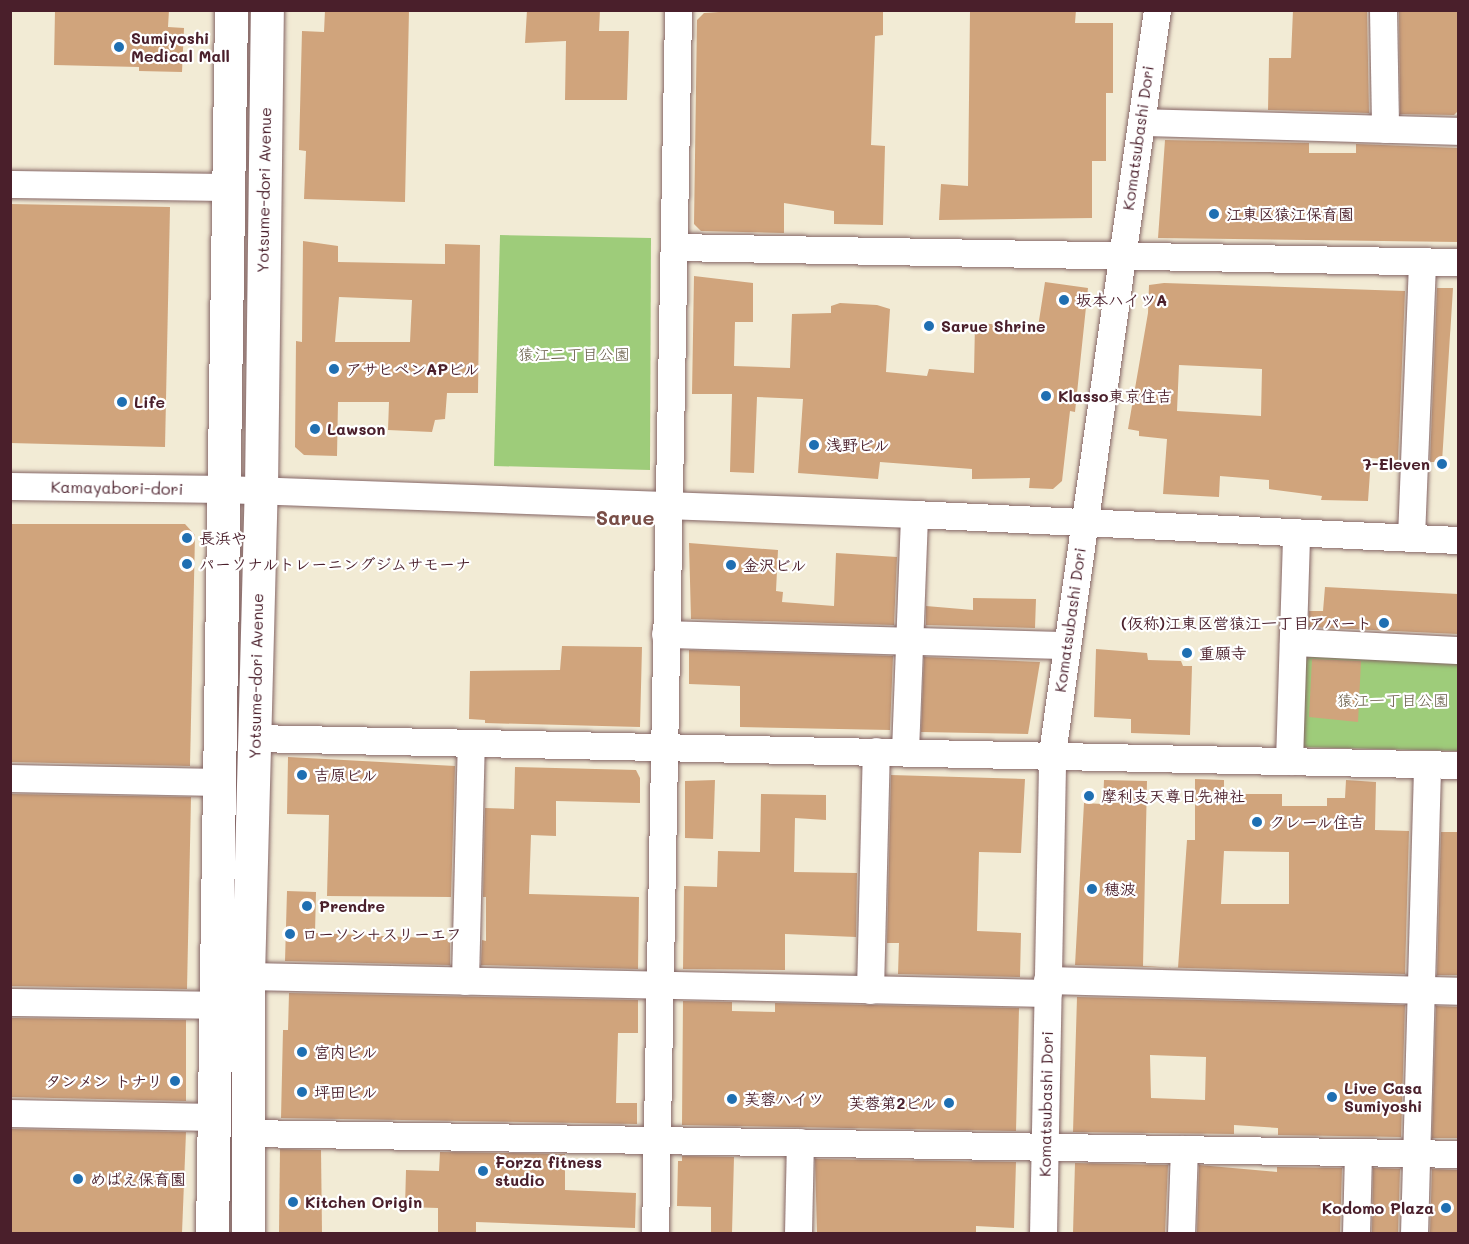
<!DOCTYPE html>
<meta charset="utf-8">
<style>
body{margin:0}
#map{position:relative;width:1469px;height:1244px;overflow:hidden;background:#f2ebd5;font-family:Mali,"Klee One",sans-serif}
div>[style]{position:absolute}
.green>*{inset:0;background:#9ecc7a}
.building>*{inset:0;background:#d0a47c}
.roads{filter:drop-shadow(0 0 2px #856666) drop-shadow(0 0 2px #856666)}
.minor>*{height:27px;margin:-13.5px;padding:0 13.5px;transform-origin:13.5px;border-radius:13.5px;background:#fff}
.major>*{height:33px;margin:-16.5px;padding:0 16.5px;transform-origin:16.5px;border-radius:16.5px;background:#fff}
.dots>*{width:16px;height:16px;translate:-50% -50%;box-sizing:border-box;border:3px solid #fff;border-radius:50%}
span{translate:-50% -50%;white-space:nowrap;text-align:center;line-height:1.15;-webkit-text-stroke:4.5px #fff;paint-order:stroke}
.poi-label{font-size:16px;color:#4a1f2b;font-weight:700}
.left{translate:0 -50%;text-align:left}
.right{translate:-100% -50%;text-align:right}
.street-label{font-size:16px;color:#4a1f2b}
.park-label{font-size:16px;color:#675c47}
.quarter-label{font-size:20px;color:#794e47;font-weight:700}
.frame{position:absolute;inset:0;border:12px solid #4a1f2b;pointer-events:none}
</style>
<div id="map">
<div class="green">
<div style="clip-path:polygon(500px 235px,651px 238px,650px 470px,494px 466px)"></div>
<div style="clip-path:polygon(1297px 647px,1458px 654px,1458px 751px,1295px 747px)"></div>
</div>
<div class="building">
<div style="clip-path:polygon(55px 10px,169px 10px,168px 27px,184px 28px,182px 72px,139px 71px,139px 67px,54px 65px)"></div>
<div style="clip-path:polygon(325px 10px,409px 10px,405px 202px,304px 199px,306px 151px,299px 150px,302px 31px,324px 32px)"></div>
<div style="clip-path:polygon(527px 10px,600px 10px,599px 31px,629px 31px,627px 100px,565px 100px,566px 41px,525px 43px)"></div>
<div style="clip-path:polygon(749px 10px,883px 10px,883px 35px,875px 36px,871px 145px,885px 146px,883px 225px,834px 224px,834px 211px,784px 203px,784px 233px,701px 231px,694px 224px,697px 20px,704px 13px)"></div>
<div style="clip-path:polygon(970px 10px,1076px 10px,1075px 23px,1113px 23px,1113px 93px,1106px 93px,1106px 161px,1092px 161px,1092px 218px,939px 220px,941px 184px,968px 186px)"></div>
<div style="clip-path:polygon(1293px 10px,1367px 10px,1369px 113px,1268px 110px,1269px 58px,1291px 58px)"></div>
<div style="clip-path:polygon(1399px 10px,1458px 10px,1458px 111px,1454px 115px,1400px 114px)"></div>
<div style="clip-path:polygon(1165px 140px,1309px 143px,1309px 153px,1356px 153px,1356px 144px,1458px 148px,1458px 242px,1158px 238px)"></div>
<div style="clip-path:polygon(10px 204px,170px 207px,165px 447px,10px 443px)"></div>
<div style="clip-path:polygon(evenodd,303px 241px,338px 246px,338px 262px,445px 264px,445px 244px,480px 245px,478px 393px,447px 393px,445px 419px,435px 420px,432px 432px,388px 430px,389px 402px,338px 402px,337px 456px,304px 455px,295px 447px,296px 341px,302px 342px,303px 241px,339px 297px,412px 300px,410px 342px,335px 342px,339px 297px)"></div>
<div style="clip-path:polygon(694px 276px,753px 283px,753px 322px,735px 322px,734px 366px,790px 368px,792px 314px,831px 313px,831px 306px,840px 303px,877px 305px,890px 309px,886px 372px,927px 376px,929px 369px,974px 373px,975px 323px,1038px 327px,1045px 282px,1088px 288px,1075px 412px,1070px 411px,1062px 481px,1053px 489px,1029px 488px,1030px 478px,972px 479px,972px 469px,880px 462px,878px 479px,798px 473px,803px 399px,757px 397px,754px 473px,730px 472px,732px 394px,692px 394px)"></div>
<div style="clip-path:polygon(evenodd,1164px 283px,1405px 291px,1398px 460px,1371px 458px,1368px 501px,1321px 500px,1322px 496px,1269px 489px,1269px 480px,1220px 476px,1219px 497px,1163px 494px,1167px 439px,1139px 436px,1139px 431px,1128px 429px,1148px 313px,1149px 285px,1164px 283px,1179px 365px,1262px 369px,1261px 416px,1177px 411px,1179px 365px)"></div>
<div style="clip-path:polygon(1437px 288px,1453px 288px,1442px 462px,1430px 462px)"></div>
<div style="clip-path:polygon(10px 524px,185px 524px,195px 535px,190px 766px,10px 762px)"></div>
<div style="clip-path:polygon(689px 543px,778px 550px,776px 591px,783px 592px,782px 602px,834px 606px,836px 553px,897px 557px,894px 625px,691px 619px)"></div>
<div style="clip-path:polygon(1325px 587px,1458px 594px,1458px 634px,1309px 627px,1309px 611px,1323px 611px)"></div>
<div style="clip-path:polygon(973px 598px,1036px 599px,1035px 628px,926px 625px,926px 606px,973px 610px)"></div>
<div style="clip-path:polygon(562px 646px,642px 647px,640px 727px,485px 723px,485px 720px,469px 719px,470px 671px,560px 670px)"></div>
<div style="clip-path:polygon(1096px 649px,1147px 653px,1148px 660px,1181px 661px,1183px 666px,1192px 666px,1190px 735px,1131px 733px,1131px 719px,1094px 717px)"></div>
<div style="clip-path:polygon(689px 650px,893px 656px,890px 730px,740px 727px,740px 686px,689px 684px)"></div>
<div style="clip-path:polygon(924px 657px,1040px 662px,1028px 734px,921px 732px)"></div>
<div style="clip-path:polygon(1312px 659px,1361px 661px,1358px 722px,1309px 717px)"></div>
<div style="clip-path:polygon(288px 757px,455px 766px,451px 897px,327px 896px,329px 815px,287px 814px)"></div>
<div style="clip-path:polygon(515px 767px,636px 770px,640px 778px,640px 803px,556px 801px,556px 836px,531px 835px,529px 894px,639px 897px,638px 969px,481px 965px,482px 940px,486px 941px,486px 897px,483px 897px,485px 808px,514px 809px)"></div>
<div style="clip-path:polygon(891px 775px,1025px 779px,1021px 853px,979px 852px,977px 931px,1021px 933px,1020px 977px,898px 974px,899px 943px,887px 943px)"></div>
<div style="clip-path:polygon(evenodd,1195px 779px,1224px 780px,1224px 794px,1282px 794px,1282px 806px,1327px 806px,1327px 798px,1345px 798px,1346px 780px,1376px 782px,1375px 830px,1409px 831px,1405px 974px,1075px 965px,1084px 803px,1103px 804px,1104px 780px,1147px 781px,1143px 966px,1178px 968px,1187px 840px,1195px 840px,1195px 779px,1224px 851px,1289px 852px,1289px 904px,1221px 904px,1224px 851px)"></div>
<div style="clip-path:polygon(715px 780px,713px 839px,685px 838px,685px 781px)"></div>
<div style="clip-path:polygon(10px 794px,191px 797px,187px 989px,10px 986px)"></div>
<div style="clip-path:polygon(761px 794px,826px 795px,826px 820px,795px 818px,794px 872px,857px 873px,856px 937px,785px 934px,785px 970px,683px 969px,684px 886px,717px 887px,718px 851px,760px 852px)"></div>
<div style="clip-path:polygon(1441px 832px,1458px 832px,1458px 975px,1437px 975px)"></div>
<div style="clip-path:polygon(287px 891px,316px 892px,315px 933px,450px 939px,450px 965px,285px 961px)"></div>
<div style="clip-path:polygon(289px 993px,638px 1000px,638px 1033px,618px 1033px,616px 1103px,637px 1103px,637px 1124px,281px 1118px,283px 1030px,288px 1030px)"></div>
<div style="clip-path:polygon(evenodd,1077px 997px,1405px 1005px,1401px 1137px,1278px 1135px,1278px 1128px,1234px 1125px,1234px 1134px,1073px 1132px,1077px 997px,1150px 1055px,1206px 1057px,1205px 1100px,1151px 1098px,1150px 1055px)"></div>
<div style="clip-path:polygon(683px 1001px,732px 1002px,732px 1011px,775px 1012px,775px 1003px,1019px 1008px,1016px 1131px,682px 1125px)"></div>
<div style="clip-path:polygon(1436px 1006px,1458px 1007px,1458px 1138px,1432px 1138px)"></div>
<div style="clip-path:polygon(10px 1018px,186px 1020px,186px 1101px,10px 1097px)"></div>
<div style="clip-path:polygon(10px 1129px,186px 1132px,182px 1233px,10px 1233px)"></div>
<div style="clip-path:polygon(280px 1149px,321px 1150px,322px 1233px,279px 1233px)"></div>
<div style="clip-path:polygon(440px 1152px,565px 1154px,565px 1190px,636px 1193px,635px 1228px,476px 1222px,476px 1233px,438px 1233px,438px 1208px,405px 1207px,406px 1170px,439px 1171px)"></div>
<div style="clip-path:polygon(682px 1156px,734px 1157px,732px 1233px,711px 1233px,711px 1207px,677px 1206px,678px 1161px,682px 1161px)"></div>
<div style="clip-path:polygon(815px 1159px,1016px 1162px,1014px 1228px,976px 1226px,976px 1233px,817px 1233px)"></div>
<div style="clip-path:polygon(1075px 1163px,1168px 1165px,1165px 1233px,1073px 1233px)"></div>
<div style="clip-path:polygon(1199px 1165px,1277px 1172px,1277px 1167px,1342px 1168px,1340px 1233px,1197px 1233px)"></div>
<div style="clip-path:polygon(1373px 1168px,1400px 1169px,1398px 1233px,1372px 1233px)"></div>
<div style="clip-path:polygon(1432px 1169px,1458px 1170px,1458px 1233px,1430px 1233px)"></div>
</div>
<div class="roads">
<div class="minor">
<div style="left:1383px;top:10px;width:119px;rotate:89deg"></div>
<div style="left:1141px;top:122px;width:317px;rotate:1.6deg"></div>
<div style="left:10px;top:184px;width:218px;rotate:0.8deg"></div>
<div style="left:675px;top:247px;width:783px;rotate:1.1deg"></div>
<div style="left:10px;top:486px;width:213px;rotate:0.8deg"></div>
<div style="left:223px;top:489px;width:691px;rotate:2.07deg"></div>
<div style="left:914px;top:514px;width:545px;rotate:2.74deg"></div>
<div style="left:1411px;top:537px;width:275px;rotate:-87.7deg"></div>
<div style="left:665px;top:634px;width:401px;rotate:1.6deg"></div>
<div style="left:1293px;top:642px;width:165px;rotate:2.8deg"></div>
<div style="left:254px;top:738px;width:1204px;rotate:1.28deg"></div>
<div style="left:905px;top:751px;width:237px;rotate:-87.8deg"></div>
<div style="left:1289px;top:761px;width:229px;rotate:-88.2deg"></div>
<div style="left:10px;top:778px;width:209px;rotate:1.1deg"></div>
<div style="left:248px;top:976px;width:800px;rotate:1.22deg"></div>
<div style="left:1047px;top:980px;width:411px;rotate:1.5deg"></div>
<div style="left:465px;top:981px;width:238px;rotate:-88.6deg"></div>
<div style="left:870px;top:990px;width:239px;rotate:-88.6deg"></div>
<div style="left:10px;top:1002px;width:206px;rotate:0.8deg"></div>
<div style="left:10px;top:1113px;width:204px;rotate:1.1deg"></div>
<div style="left:248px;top:1133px;width:1210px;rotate:0.99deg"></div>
<div style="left:655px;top:1234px;width:1224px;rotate:-88.92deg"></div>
<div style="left:798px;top:1234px;width:92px;rotate:-88.8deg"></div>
<div style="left:1043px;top:1234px;width:481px;rotate:-88.9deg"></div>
<div style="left:1052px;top:753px;width:750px;rotate:-81.96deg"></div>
<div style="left:1181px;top:1234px;width:85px;rotate:-88deg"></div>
<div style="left:1356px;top:1234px;width:82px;rotate:-88.6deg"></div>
<div style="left:1414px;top:1234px;width:469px;rotate:-88.4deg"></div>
</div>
<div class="major">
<div style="left:212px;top:1234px;width:1224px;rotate:-89.11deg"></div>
<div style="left:248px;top:1234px;width:258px;rotate:-90deg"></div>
<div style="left:248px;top:976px;width:486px;rotate:-88.5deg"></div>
<div style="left:261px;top:490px;width:480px;rotate:-89.3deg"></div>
</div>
</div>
<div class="dots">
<div style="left:119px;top:47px;background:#1f6fb2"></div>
<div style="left:1214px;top:214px;background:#1f6fb2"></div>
<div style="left:1064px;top:300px;background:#1f6fb2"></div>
<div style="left:929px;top:326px;background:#1f6fb2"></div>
<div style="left:334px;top:369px;background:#1f6fb2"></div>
<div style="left:1046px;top:396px;background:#1f6fb2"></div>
<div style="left:122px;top:402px;background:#1f6fb2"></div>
<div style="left:315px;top:429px;background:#1f6fb2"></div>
<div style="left:814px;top:445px;background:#1f6fb2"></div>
<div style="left:1442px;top:464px;background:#1f6fb2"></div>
<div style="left:187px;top:538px;background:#1f6fb2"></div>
<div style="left:187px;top:564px;background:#1f6fb2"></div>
<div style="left:731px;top:565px;background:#1f6fb2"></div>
<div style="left:1384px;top:623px;background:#1f6fb2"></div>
<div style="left:1187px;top:653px;background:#1f6fb2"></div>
<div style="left:302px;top:775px;background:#1f6fb2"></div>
<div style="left:1089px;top:796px;background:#1f6fb2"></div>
<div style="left:1257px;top:822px;background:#1f6fb2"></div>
<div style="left:1092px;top:889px;background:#1f6fb2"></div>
<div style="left:307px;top:906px;background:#1f6fb2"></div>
<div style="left:290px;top:934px;background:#1f6fb2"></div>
<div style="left:302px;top:1052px;background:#1f6fb2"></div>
<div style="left:175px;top:1081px;background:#1f6fb2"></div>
<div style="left:302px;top:1092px;background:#1f6fb2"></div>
<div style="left:1332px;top:1097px;background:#1f6fb2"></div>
<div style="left:732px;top:1099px;background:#1f6fb2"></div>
<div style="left:949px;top:1103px;background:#1f6fb2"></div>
<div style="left:483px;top:1171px;background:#1f6fb2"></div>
<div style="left:78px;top:1179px;background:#1f6fb2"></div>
<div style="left:293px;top:1202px;background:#1f6fb2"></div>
<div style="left:1446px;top:1208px;background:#1f6fb2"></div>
</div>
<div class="poi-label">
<span class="left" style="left:131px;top:47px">Sumiyoshi<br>Medical Mall</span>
<span class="left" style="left:1226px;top:214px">江東区猿江保育園</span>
<span class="left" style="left:1076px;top:300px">坂本ハイツA</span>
<span class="left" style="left:941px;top:326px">Sarue Shrine</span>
<span class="left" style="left:346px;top:369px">アサヒペンAPビル</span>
<span class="left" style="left:1058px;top:396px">Klasso東京住吉</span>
<span class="left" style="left:134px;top:402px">Life</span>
<span class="left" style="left:327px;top:429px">Lawson</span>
<span class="left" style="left:826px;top:445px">浅野ビル</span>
<span class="right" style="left:1430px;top:464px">7-Eleven</span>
<span class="left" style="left:199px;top:538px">長浜や</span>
<span class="left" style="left:199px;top:564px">パーソナルトレーニングジムサモーナ</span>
<span class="left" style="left:743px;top:565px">金沢ビル</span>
<span class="right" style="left:1372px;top:623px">(仮称)江東区営猿江一丁目アパート</span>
<span class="left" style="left:1199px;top:653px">重願寺</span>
<span class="left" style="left:314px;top:775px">吉原ビル</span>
<span class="left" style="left:1101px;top:796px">摩利支天尊日先神社</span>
<span class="left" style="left:1269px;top:822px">クレール住吉</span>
<span class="left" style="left:1104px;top:889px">穂波</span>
<span class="left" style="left:319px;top:906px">Prendre</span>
<span class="left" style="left:302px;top:934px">ローソン＋スリーエフ</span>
<span class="left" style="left:314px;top:1052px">宮内ビル</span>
<span class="right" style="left:163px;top:1081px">タンメン トナリ</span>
<span class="left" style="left:1344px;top:1097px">Live Casa<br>Sumiyoshi</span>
<span class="left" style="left:314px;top:1092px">坪田ビル</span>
<span class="left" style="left:744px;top:1099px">芙蓉ハイツ</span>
<span class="right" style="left:937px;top:1103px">芙蓉第2ビル</span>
<span class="left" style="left:495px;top:1171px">Forza fitness<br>studio</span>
<span class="left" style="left:90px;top:1179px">めばえ保育園</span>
<span class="left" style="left:305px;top:1202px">Kitchen Origin</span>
<span class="right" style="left:1434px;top:1208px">Kodomo Plaza</span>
</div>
<div class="street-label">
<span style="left:1138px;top:138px;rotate:-82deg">Komatsubashi Dori</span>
<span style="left:264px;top:190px;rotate:-89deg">Yotsume-dori Avenue</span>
<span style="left:117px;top:488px;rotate:1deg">Kamayabori-dori</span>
<span style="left:1070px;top:620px;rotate:-82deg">Komatsubashi Dori</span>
<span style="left:256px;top:676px;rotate:-89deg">Yotsume-dori Avenue</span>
<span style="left:1046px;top:1104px;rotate:-89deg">Komatsubashi Dori</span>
</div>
<div class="park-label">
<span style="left:574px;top:354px">猿江二丁目公園</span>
<span style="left:1393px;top:700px">猿江一丁目公園</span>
</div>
<div class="quarter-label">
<span style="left:625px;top:517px">Sarue</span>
</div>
<div class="frame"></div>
</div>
